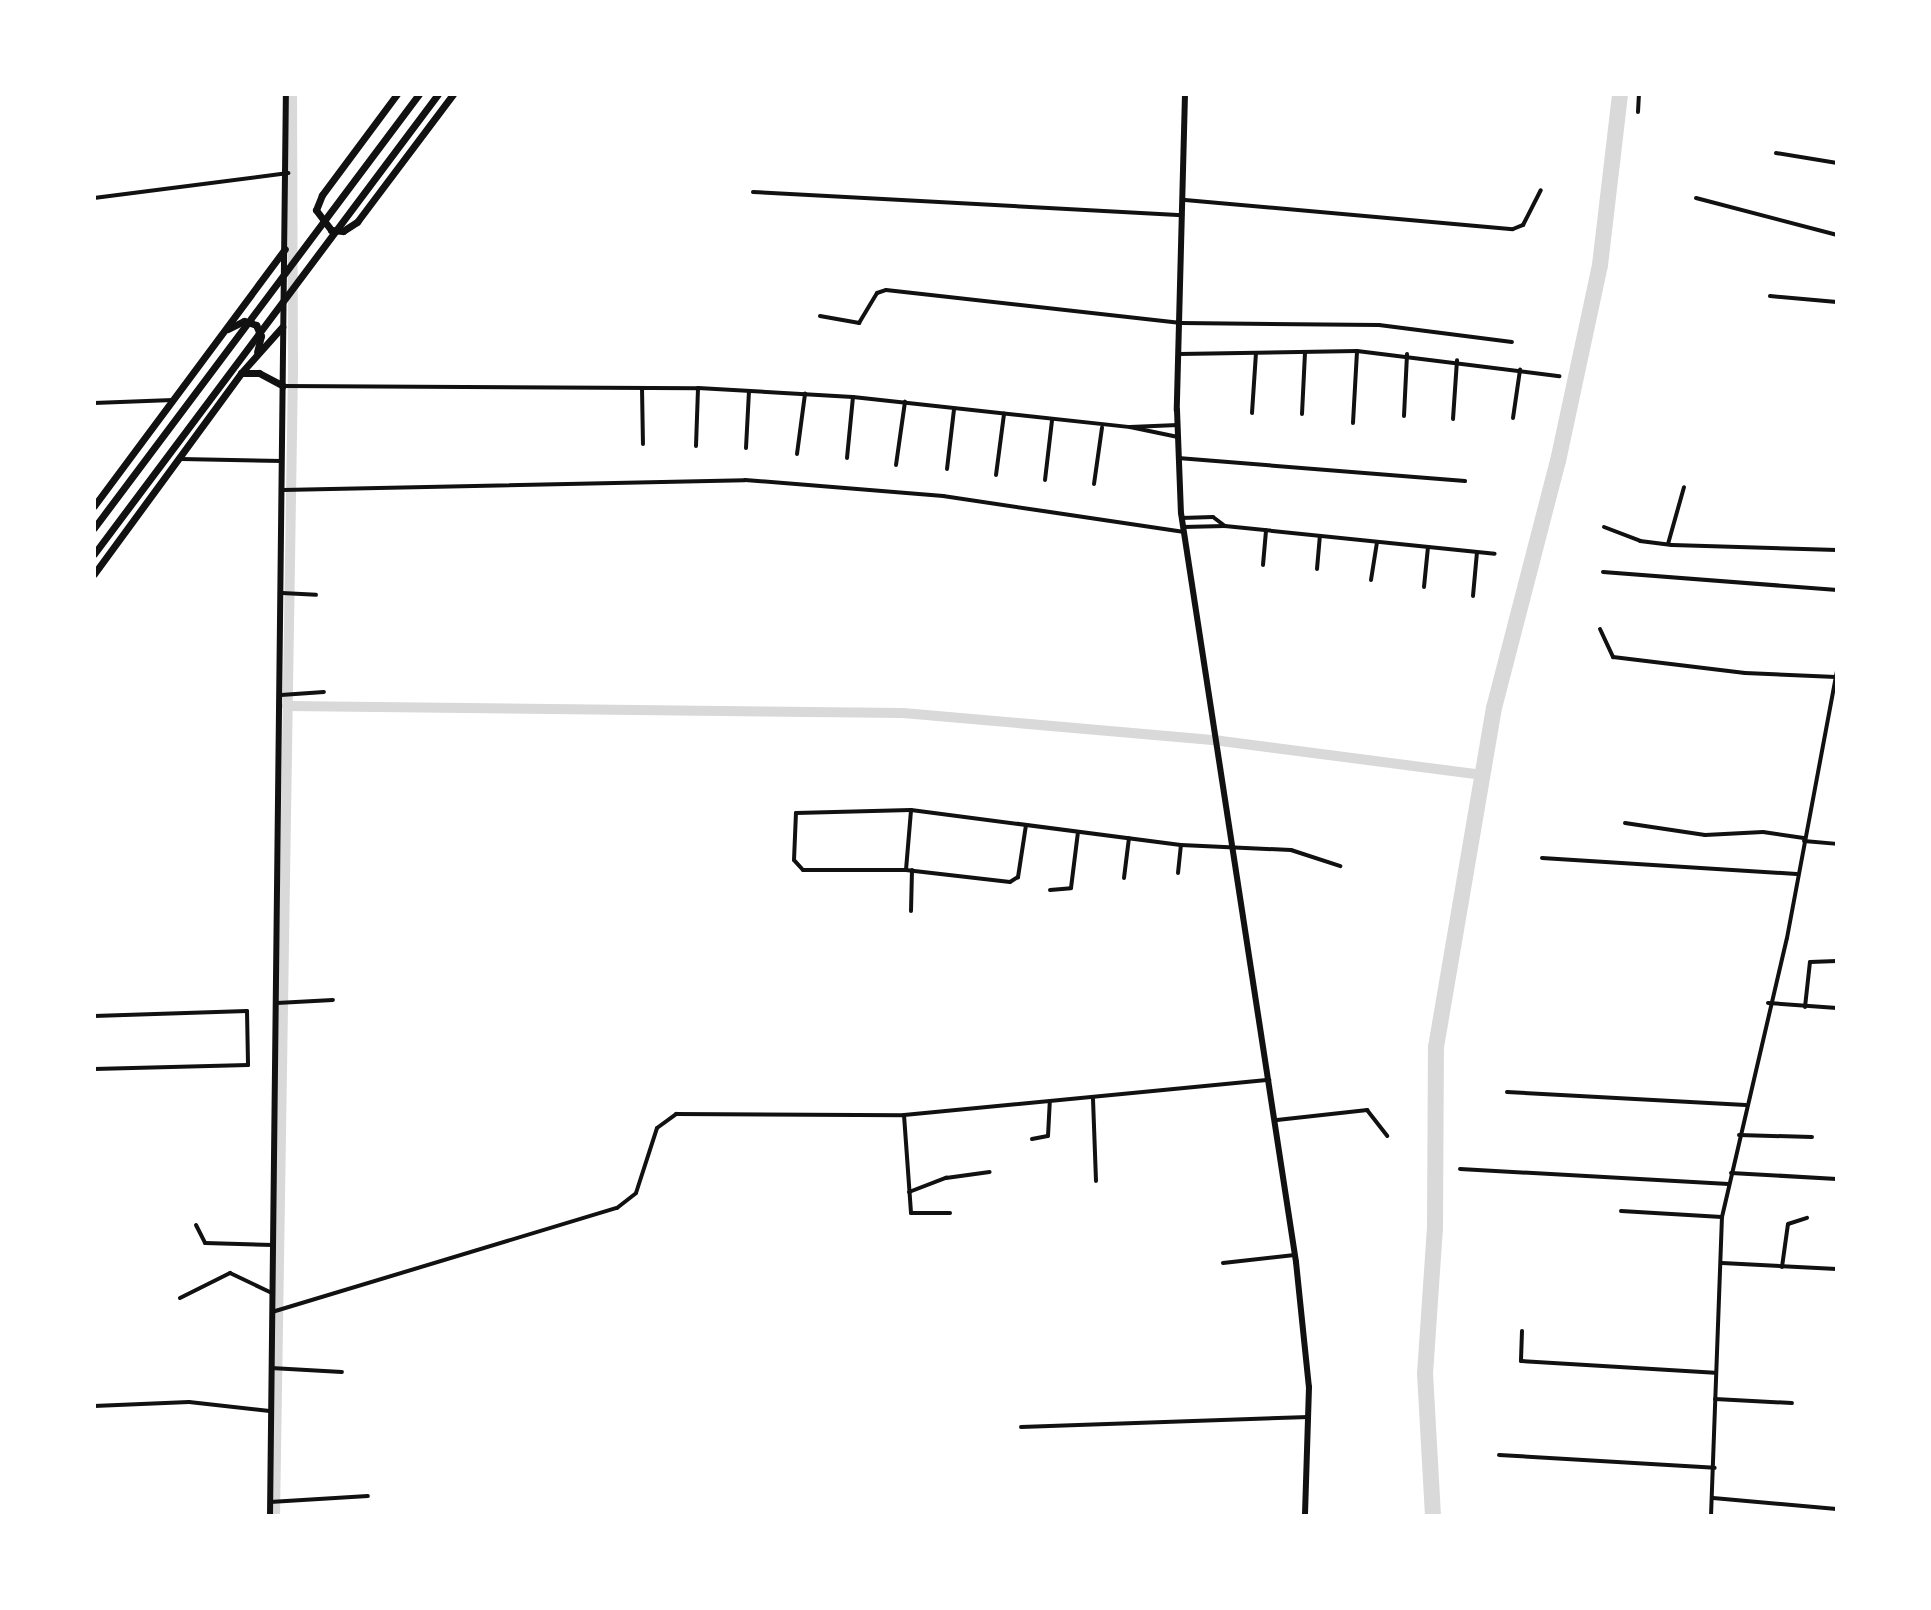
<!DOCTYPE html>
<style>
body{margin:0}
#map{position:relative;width:1931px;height:1610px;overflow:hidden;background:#fff;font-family:Literata,serif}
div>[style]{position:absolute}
.canal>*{height:10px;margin:-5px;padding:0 5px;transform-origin:5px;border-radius:5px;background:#d9d9d9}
.river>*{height:16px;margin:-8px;padding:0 8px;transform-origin:8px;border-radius:8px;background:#d9d9d9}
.minor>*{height:4px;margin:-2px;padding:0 2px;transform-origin:2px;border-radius:2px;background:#111}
.tertiary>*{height:6px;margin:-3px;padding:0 3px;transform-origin:3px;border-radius:3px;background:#111}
.primary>*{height:7px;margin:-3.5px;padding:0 3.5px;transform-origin:3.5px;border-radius:3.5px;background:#111}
span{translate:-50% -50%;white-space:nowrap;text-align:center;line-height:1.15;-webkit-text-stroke:8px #fff;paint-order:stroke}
.frame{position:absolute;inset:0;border:96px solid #fff;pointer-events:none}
</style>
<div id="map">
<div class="canal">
<div style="left:287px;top:706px;width:616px;rotate:0.65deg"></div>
<div style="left:903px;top:713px;width:319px;rotate:5deg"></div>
<div style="left:1221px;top:741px;width:264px;rotate:7.4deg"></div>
<div style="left:275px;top:1516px;width:1140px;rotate:-89.1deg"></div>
<div style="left:293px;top:376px;width:282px;rotate:-90.2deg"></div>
</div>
<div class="river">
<div style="left:1433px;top:1516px;width:142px;rotate:-93.2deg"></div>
<div style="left:1425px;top:1374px;width:146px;rotate:-86.1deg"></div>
<div style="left:1435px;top:1228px;width:181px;rotate:-89.7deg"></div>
<div style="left:1436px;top:1047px;width:344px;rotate:-80.3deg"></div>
<div style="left:1494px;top:708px;width:255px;rotate:-75.5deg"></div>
<div style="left:1558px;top:461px;width:200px;rotate:-77.9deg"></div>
<div style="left:1600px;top:265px;width:172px;rotate:-83.3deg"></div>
</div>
<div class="minor">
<div style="left:1638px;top:112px;width:18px;rotate:-87deg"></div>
<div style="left:1776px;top:153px;width:62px;rotate:9.3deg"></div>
<div style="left:753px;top:192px;width:430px;rotate:3.1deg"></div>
<div style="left:94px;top:198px;width:196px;rotate:-7.3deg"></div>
<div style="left:1696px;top:198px;width:146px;rotate:14.7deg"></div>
<div style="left:1185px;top:200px;width:329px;rotate:5.1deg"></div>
<div style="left:1513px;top:229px;width:11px;rotate:-22deg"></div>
<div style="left:1523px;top:225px;width:39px;rotate:-63deg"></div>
<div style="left:1770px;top:296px;width:67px;rotate:5.1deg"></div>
<div style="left:820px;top:316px;width:40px;rotate:10deg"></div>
<div style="left:859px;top:323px;width:35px;rotate:-59deg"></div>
<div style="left:877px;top:293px;width:9px;rotate:-18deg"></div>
<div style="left:886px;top:290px;width:297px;rotate:6.4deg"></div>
<div style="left:1181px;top:323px;width:198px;rotate:0.6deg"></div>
<div style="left:1379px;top:325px;width:134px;rotate:7.3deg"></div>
<div style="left:1179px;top:354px;width:178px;rotate:-1deg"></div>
<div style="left:1357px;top:351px;width:204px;rotate:7.1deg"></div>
<div style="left:283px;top:386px;width:415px;rotate:0.3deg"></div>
<div style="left:698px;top:388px;width:155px;rotate:3.3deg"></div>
<div style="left:853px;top:397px;width:279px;rotate:6.2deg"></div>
<div style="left:642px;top:388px;width:56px;rotate:89deg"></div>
<div style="left:94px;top:403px;width:79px;rotate:-2.2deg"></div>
<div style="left:1252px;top:413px;width:60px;rotate:-86.2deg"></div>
<div style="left:1302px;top:414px;width:62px;rotate:-87.2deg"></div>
<div style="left:1404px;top:416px;width:62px;rotate:-87.2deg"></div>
<div style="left:1513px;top:418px;width:49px;rotate:-81.7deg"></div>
<div style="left:1453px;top:419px;width:59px;rotate:-86.1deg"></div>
<div style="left:1353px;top:423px;width:72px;rotate:-86.8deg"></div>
<div style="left:1178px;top:425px;width:48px;rotate:177.6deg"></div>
<div style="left:1130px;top:427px;width:49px;rotate:11.8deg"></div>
<div style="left:696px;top:446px;width:58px;rotate:-88deg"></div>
<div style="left:746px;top:448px;width:57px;rotate:-87deg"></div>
<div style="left:797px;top:454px;width:61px;rotate:-82.4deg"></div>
<div style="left:847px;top:458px;width:61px;rotate:-84.4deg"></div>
<div style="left:1178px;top:458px;width:288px;rotate:4.6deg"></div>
<div style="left:181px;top:459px;width:101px;rotate:1.1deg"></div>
<div style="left:896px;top:465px;width:64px;rotate:-81.9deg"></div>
<div style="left:947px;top:469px;width:60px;rotate:-83.3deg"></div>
<div style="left:996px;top:475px;width:62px;rotate:-82.5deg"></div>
<div style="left:1045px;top:480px;width:60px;rotate:-83.3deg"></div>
<div style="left:1094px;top:484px;width:57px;rotate:-81.9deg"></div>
<div style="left:283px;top:490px;width:462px;rotate:-1.2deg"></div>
<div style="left:745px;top:480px;width:199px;rotate:4.6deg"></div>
<div style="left:943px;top:496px;width:244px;rotate:8.5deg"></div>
<div style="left:1181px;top:518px;width:32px;rotate:-2deg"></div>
<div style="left:1213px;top:517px;width:15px;rotate:37deg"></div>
<div style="left:1225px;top:526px;width:42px;rotate:178.6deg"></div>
<div style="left:1225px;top:526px;width:271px;rotate:5.9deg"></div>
<div style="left:1604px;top:527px;width:39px;rotate:21deg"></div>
<div style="left:1640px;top:541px;width:32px;rotate:7deg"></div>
<div style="left:1672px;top:545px;width:165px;rotate:1.7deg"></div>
<div style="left:1668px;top:544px;width:59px;rotate:-74.3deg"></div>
<div style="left:1263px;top:565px;width:35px;rotate:-85deg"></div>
<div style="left:1317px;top:569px;width:33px;rotate:-85deg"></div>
<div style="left:1603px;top:572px;width:235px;rotate:4.4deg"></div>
<div style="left:1371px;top:580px;width:38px;rotate:-81deg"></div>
<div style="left:1424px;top:587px;width:40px;rotate:-84.3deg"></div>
<div style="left:282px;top:593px;width:34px;rotate:3deg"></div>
<div style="left:1473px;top:596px;width:44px;rotate:-84.8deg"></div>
<div style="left:1600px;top:629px;width:31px;rotate:65deg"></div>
<div style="left:1613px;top:657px;width:133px;rotate:6.9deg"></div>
<div style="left:1745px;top:673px;width:91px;rotate:2.5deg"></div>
<div style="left:281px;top:695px;width:43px;rotate:-4deg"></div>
<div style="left:1625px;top:823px;width:81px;rotate:8.5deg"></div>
<div style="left:1705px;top:835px;width:58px;rotate:-3deg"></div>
<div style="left:1763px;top:832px;width:41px;rotate:8.3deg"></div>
<div style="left:1026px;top:825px;width:53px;rotate:98.7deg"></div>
<div style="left:1018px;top:877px;width:9px;rotate:148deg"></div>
<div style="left:1010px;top:882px;width:105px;rotate:-173.4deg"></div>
<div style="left:906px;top:870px;width:103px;rotate:180deg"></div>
<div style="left:803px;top:870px;width:13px;rotate:-132deg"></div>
<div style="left:794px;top:860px;width:47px;rotate:-87.6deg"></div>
<div style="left:796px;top:813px;width:115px;rotate:-1.5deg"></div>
<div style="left:911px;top:810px;width:272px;rotate:7.4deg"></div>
<div style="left:1181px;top:845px;width:110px;rotate:2.6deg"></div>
<div style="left:1291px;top:850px;width:52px;rotate:18.1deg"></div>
<div style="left:1804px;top:841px;width:33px;rotate:5deg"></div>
<div style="left:1542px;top:858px;width:255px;rotate:3.6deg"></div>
<div style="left:906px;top:870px;width:60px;rotate:-85.2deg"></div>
<div style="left:1178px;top:873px;width:28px;rotate:-84deg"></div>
<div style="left:1124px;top:878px;width:40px;rotate:-82.9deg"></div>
<div style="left:1050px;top:890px;width:21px;rotate:-5deg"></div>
<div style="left:1071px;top:888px;width:56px;rotate:-82.9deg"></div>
<div style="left:911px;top:911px;width:41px;rotate:-88.6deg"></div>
<div style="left:277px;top:1003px;width:56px;rotate:-3.1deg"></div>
<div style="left:1768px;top:1003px;width:69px;rotate:4.1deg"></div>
<div style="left:1805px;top:1007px;width:45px;rotate:-83.7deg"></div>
<div style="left:1810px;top:962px;width:27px;rotate:-2deg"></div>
<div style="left:94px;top:1016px;width:153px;rotate:-1.9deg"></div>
<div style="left:247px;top:1011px;width:54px;rotate:88.9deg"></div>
<div style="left:248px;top:1065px;width:154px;rotate:178.5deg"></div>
<div style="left:1507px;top:1092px;width:239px;rotate:3.1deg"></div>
<div style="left:1093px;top:1099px;width:82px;rotate:87.9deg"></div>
<div style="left:904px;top:1115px;width:98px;rotate:85.9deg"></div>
<div style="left:911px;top:1213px;width:39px"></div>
<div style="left:1277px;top:1120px;width:91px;rotate:-6.3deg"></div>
<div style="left:1367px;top:1110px;width:33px;rotate:52deg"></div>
<div style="left:1739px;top:1135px;width:73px;rotate:1.6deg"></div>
<div style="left:1032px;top:1139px;width:16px;rotate:-11deg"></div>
<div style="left:1048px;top:1136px;width:33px;rotate:-87deg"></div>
<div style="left:1460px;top:1169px;width:269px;rotate:3.2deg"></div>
<div style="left:1731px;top:1173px;width:106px;rotate:3.2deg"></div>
<div style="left:909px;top:1192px;width:40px;rotate:-21deg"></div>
<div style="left:946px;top:1178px;width:44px;rotate:-7.8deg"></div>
<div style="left:1621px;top:1211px;width:101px;rotate:3.4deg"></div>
<div style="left:196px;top:1225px;width:20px;rotate:63deg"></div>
<div style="left:205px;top:1243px;width:68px;rotate:1.7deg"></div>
<div style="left:1223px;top:1263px;width:72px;rotate:-6.3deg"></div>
<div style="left:1722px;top:1263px;width:115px;rotate:3deg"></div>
<div style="left:1782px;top:1267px;width:43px;rotate:-82.1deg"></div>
<div style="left:1788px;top:1224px;width:20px;rotate:-18deg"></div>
<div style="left:180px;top:1298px;width:56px;rotate:-26.6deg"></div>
<div style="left:230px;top:1273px;width:47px;rotate:25.5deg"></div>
<div style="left:272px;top:1312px;width:360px;rotate:-16.8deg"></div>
<div style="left:617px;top:1208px;width:24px;rotate:-38deg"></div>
<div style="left:636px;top:1193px;width:68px;rotate:-72.1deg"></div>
<div style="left:657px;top:1128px;width:24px;rotate:-36deg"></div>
<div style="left:676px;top:1114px;width:228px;rotate:0.3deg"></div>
<div style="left:904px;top:1115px;width:367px;rotate:-5.5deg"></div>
<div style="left:1522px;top:1331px;width:30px;rotate:92deg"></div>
<div style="left:1521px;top:1361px;width:194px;rotate:3.5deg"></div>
<div style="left:271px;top:1368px;width:71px;rotate:3.2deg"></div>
<div style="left:1715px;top:1399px;width:77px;rotate:3deg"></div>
<div style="left:94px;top:1406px;width:95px;rotate:-2.4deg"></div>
<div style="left:189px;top:1402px;width:81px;rotate:6.4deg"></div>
<div style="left:1021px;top:1427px;width:288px;rotate:-2deg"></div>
<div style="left:1499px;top:1455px;width:216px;rotate:3.4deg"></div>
<div style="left:1713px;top:1498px;width:124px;rotate:5.1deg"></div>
<div style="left:270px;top:1502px;width:98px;rotate:-3.5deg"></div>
<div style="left:1711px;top:1516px;width:299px;rotate:-87.9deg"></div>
<div style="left:1722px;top:1217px;width:286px;rotate:-76.9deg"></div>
<div style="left:1787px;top:938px;width:271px;rotate:-79.4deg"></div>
</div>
<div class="tertiary">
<div style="left:1185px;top:94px;width:316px;rotate:91.5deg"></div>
<div style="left:1177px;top:410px;width:103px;rotate:87.8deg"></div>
<div style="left:1181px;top:513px;width:758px;rotate:81.27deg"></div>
<div style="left:1296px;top:1262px;width:126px;rotate:84.1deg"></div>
<div style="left:1309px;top:1387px;width:129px;rotate:91.8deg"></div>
<div style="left:270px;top:1516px;width:1422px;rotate:-89.36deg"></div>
</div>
<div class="primary">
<div style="left:397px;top:94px;width:126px;rotate:126.6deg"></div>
<div style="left:322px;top:195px;width:16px;rotate:112deg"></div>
<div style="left:316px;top:210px;width:25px;rotate:53deg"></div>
<div style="left:331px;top:230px;width:12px;rotate:5deg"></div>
<div style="left:343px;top:231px;width:17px;rotate:-33deg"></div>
<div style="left:357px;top:222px;width:160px;rotate:-53.1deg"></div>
<div style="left:228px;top:329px;width:18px;rotate:-27deg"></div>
<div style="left:244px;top:321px;width:13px;rotate:18deg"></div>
<div style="left:256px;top:325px;width:12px;rotate:66deg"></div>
<div style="left:261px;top:336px;width:16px;rotate:104deg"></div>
<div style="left:241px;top:373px;width:18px"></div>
<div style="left:259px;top:373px;width:27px;rotate:28deg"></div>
<div style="left:94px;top:506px;width:320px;rotate:-53.4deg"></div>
<div style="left:94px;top:528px;width:542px;rotate:-53.17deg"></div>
<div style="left:94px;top:554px;width:574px;rotate:-53.21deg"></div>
<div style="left:94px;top:574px;width:249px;rotate:-53.8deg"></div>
<div style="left:241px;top:373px;width:62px;rotate:-48.3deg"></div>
</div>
<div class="frame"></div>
</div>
